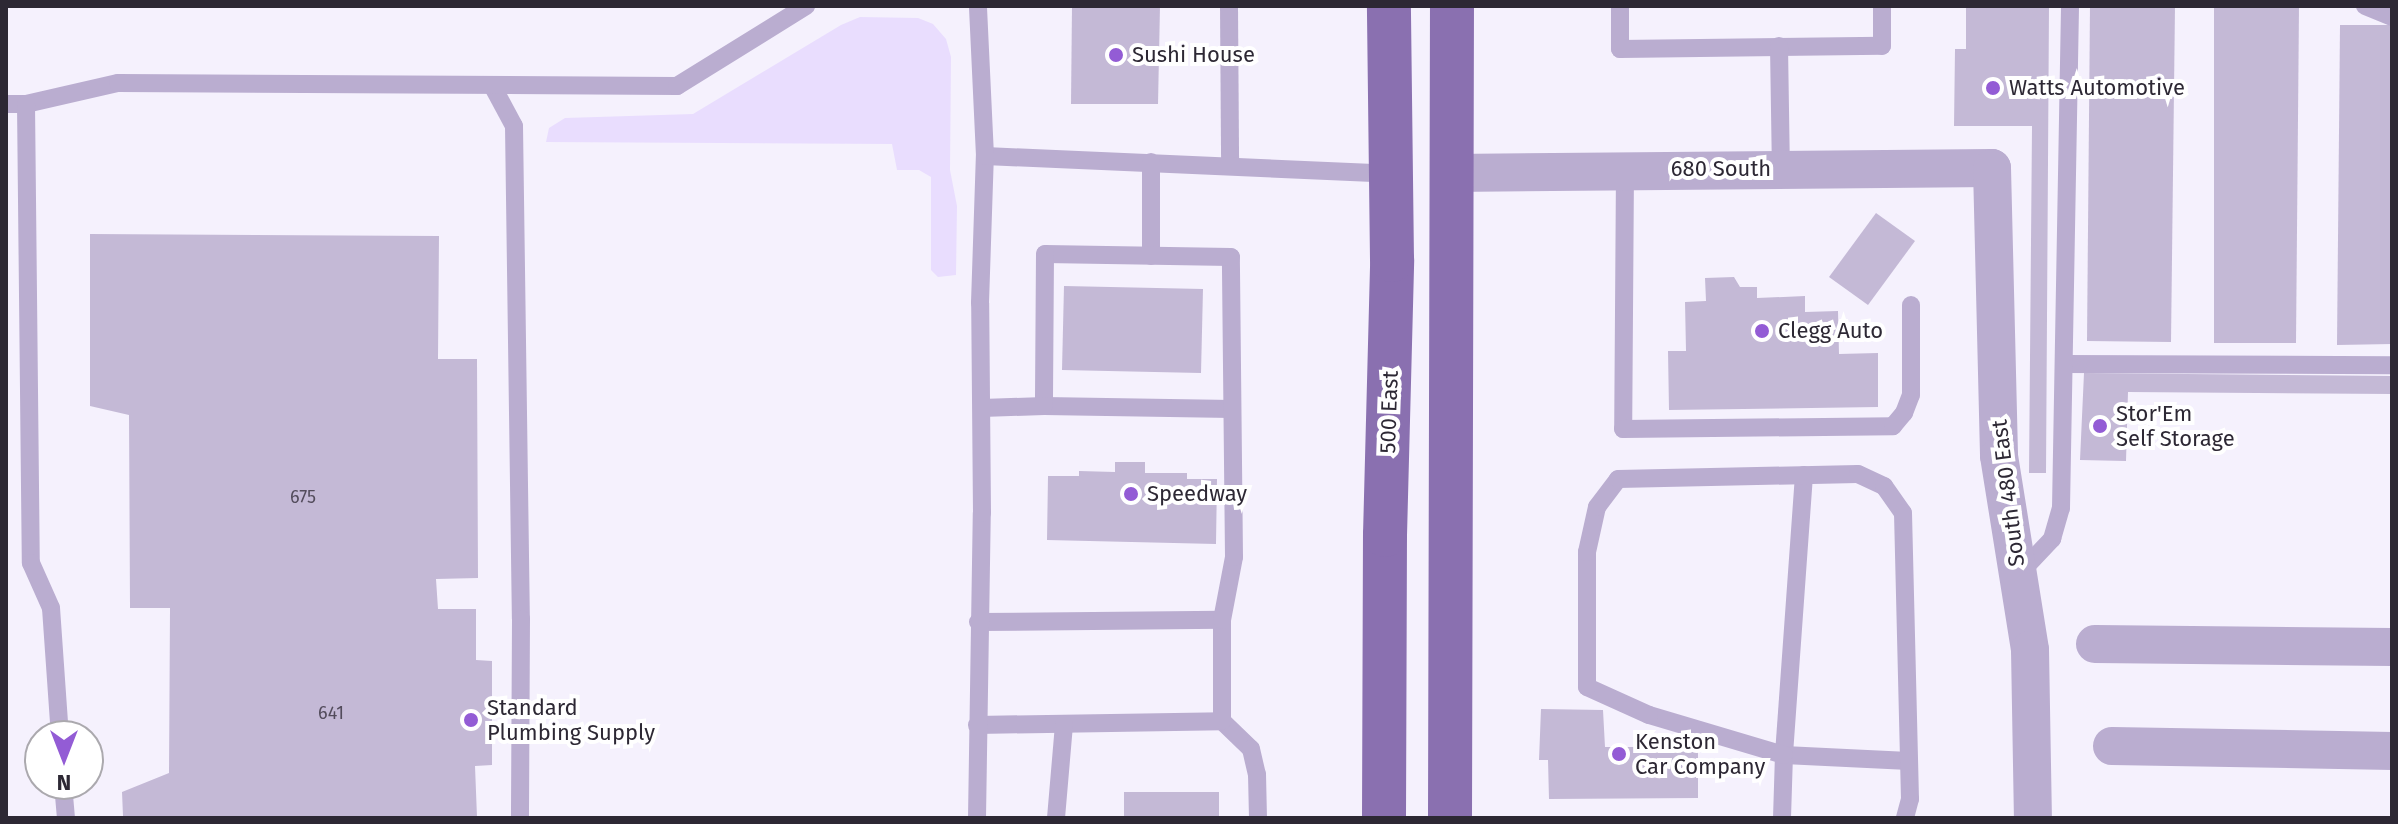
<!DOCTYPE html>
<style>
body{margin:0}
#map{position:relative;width:2398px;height:824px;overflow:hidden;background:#f5f1fd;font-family:"Fira Sans",sans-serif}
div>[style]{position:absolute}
.green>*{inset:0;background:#e9ddfe}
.building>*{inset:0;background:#c4b9d6}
.service>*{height:18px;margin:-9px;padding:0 9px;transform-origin:9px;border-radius:9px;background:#baadd0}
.minor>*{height:38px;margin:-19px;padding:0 19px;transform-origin:19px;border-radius:19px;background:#baadd0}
.primary>*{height:44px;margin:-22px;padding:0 22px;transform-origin:22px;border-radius:22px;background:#8a70b0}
.dots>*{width:22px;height:22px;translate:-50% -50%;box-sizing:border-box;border:4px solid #fff;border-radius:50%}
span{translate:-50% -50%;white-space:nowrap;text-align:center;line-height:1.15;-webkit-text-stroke:8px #fff;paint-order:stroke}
.number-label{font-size:18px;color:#534c5c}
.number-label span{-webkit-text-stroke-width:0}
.poi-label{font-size:22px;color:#2d2834}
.left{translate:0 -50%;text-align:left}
.street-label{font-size:22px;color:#2d2834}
.frame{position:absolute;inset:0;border:8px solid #2d2834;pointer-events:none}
.north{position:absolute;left:24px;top:720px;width:80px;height:80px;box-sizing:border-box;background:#fff;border:2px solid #aba9ae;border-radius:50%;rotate:180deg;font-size:22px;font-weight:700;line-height:32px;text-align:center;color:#2d2834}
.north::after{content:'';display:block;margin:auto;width:28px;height:36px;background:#935cd5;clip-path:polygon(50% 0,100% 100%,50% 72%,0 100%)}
</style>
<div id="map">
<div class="green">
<div style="clip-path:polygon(860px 17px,918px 18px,933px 24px,946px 39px,951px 57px,950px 170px,957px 206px,956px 275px,938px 277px,931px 270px,931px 177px,919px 170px,897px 170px,892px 144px,546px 142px,549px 128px,565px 118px,693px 114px,841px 25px)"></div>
</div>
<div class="building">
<div style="clip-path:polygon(1072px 6px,1160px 6px,1158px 104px,1071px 104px)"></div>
<div style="clip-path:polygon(1966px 6px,2049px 6px,2046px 473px,2029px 473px,2032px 126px,1954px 126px,1955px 49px,1966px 49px)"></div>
<div style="clip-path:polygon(2090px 6px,2175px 6px,2171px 342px,2087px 341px)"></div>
<div style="clip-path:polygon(2214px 6px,2299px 6px,2296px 343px,2214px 343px)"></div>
<div style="clip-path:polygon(2340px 25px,2392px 25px,2392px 344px,2337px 345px)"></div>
<div style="clip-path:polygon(1876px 213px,1915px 241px,1868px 305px,1829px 277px)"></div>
<div style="clip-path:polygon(90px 234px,439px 236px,438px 359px,477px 359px,478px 578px,436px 579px,438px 609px,476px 609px,476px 660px,492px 661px,492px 765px,475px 766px,477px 817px,123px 816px,122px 792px,169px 773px,170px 608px,130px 608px,129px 415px,90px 406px)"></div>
<div style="clip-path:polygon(1734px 277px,1740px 287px,1757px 287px,1757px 298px,1805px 296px,1805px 312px,1838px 311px,1839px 354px,1878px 353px,1878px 407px,1669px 410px,1668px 351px,1686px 351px,1685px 302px,1706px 301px,1705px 278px)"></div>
<div style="clip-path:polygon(1064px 286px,1203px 289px,1201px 373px,1062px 370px)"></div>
<div style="clip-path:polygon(2084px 373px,2392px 376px,2392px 394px,2128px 392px,2126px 461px,2080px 460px)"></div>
<div style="clip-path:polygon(1115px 462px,1145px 462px,1145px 473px,1187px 473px,1187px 479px,1217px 479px,1216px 544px,1047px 540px,1048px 476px,1079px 476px,1079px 471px,1115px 472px)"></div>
<div style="clip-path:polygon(1541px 709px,1603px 710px,1605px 747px,1698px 747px,1698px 798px,1549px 799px,1548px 760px,1539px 760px)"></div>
<div style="clip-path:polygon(1124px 792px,1219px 792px,1219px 818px,1124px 818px)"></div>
</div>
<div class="service">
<div style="left:1229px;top:6px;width:160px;rotate:89.6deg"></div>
<div style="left:1620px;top:6px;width:43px;rotate:90deg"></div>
<div style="left:1620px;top:49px;width:262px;rotate:-0.7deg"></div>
<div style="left:1882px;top:46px;width:40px;rotate:-90deg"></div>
<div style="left:2365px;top:6px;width:29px;rotate:22deg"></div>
<div style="left:1779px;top:46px;width:123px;rotate:89.1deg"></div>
<div style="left:493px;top:87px;width:44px;rotate:61.7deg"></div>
<div style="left:514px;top:126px;width:493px;rotate:89.2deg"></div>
<div style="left:521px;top:619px;width:199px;rotate:90.3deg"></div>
<div style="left:6px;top:104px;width:20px"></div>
<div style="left:26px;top:104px;width:94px;rotate:-12.9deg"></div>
<div style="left:118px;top:83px;width:559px;rotate:0.31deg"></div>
<div style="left:677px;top:86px;width:152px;rotate:-31.8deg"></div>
<div style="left:26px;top:104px;width:459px;rotate:89.4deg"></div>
<div style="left:31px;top:563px;width:49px;rotate:66deg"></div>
<div style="left:51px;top:608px;width:128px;rotate:86deg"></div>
<div style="left:985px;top:156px;width:406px;rotate:2.5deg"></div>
<div style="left:1625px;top:169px;width:260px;rotate:90.4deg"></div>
<div style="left:1623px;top:429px;width:270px;rotate:-0.6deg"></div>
<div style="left:1893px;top:426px;width:17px;rotate:-50deg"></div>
<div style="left:1904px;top:413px;width:19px;rotate:-69deg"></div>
<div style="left:1911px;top:395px;width:90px;rotate:-90deg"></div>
<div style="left:1151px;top:256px;width:94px;rotate:-90deg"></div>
<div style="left:2064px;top:364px;width:328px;rotate:0.2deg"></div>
<div style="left:1044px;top:406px;width:188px;rotate:0.9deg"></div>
<div style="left:1804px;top:475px;width:281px;rotate:94.1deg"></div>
<div style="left:1784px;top:755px;width:125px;rotate:2.7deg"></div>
<div style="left:2018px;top:575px;width:50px;rotate:-46.6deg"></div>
<div style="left:2052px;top:539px;width:32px;rotate:-74deg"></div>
<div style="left:2061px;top:508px;width:502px;rotate:-88.97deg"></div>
<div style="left:978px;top:622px;width:244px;rotate:-0.5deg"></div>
<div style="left:1222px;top:721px;width:40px;rotate:44deg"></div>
<div style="left:1251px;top:749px;width:26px;rotate:77deg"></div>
<div style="left:1257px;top:774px;width:44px;rotate:88.7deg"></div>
<div style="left:977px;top:725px;width:245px;rotate:-0.9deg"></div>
<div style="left:1222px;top:721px;width:101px;rotate:-90deg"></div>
<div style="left:1222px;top:620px;width:64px;rotate:-79.2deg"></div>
<div style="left:1234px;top:557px;width:300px;rotate:-90.6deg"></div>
<div style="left:1231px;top:257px;width:186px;rotate:-179.1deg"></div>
<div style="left:1045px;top:254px;width:152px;rotate:90.4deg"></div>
<div style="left:1044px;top:406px;width:62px;rotate:178.2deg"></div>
<div style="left:63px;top:784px;width:34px;rotate:85deg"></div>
<div style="left:977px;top:818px;width:305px;rotate:-89.1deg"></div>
<div style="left:982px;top:513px;width:210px;rotate:-90.5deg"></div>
<div style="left:980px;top:303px;width:147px;rotate:-88.1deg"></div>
<div style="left:985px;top:156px;width:150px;rotate:-92.7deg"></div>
<div style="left:1056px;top:818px;width:94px;rotate:-85.1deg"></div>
<div style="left:1782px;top:818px;width:63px;rotate:-88.2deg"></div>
<div style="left:1784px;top:755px;width:141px;rotate:-163.5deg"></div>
<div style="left:1649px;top:715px;width:68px;rotate:-155.7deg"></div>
<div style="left:1587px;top:687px;width:135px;rotate:-90deg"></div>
<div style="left:1587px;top:552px;width:46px;rotate:-77.5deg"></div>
<div style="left:1597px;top:507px;width:35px;rotate:-53deg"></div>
<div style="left:1618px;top:479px;width:240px;rotate:-1.2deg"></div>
<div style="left:1858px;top:474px;width:29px;rotate:25deg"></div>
<div style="left:1884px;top:486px;width:33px;rotate:55deg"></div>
<div style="left:1903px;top:513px;width:286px;rotate:88.6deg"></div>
<div style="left:1910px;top:799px;width:20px;rotate:105deg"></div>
</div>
<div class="minor">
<div style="left:1451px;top:173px;width:541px;rotate:-0.53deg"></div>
<div style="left:1992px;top:168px;width:288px;rotate:88.6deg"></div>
<div style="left:1999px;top:456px;width:196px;rotate:80.9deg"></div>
<div style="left:2030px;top:650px;width:168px;rotate:89deg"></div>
<div style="left:2095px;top:644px;width:297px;rotate:0.6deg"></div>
<div style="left:2112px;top:746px;width:280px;rotate:1deg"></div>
</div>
<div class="primary">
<div style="left:1384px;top:818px;width:283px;rotate:-89.8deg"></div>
<div style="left:1385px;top:535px;width:275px;rotate:-88.5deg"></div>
<div style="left:1392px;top:260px;width:254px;rotate:-90.7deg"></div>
<div style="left:1450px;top:818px;width:812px;rotate:-89.86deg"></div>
</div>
<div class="dots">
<div style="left:1116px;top:55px;background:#935cd5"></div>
<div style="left:1993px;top:88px;background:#935cd5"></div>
<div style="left:1762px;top:331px;background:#935cd5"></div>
<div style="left:2100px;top:426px;background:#935cd5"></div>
<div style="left:1131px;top:494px;background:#935cd5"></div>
<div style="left:471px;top:720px;background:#935cd5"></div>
<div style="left:1619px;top:754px;background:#935cd5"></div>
</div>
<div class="number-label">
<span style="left:303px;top:497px">675</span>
<span style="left:331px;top:713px">641</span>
</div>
<div class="poi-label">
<span class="left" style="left:1132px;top:55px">Sushi House</span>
<span class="left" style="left:2009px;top:88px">Watts Automotive</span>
<span class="left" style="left:1778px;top:331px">Clegg Auto</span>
<span class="left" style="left:2116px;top:426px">Stor'Em<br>Self Storage</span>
<span class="left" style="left:1147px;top:494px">Speedway</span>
<span class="left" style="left:487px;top:720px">Standard<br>Plumbing Supply</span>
<span class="left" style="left:1635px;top:754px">Kenston<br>Car Company</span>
</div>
<div class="street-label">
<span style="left:1721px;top:169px">680 South</span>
<span style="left:1389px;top:412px;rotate:-88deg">500 East</span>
<span style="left:2008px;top:493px;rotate:-97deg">South 480 East</span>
</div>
<div class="frame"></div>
<div class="north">N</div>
</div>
